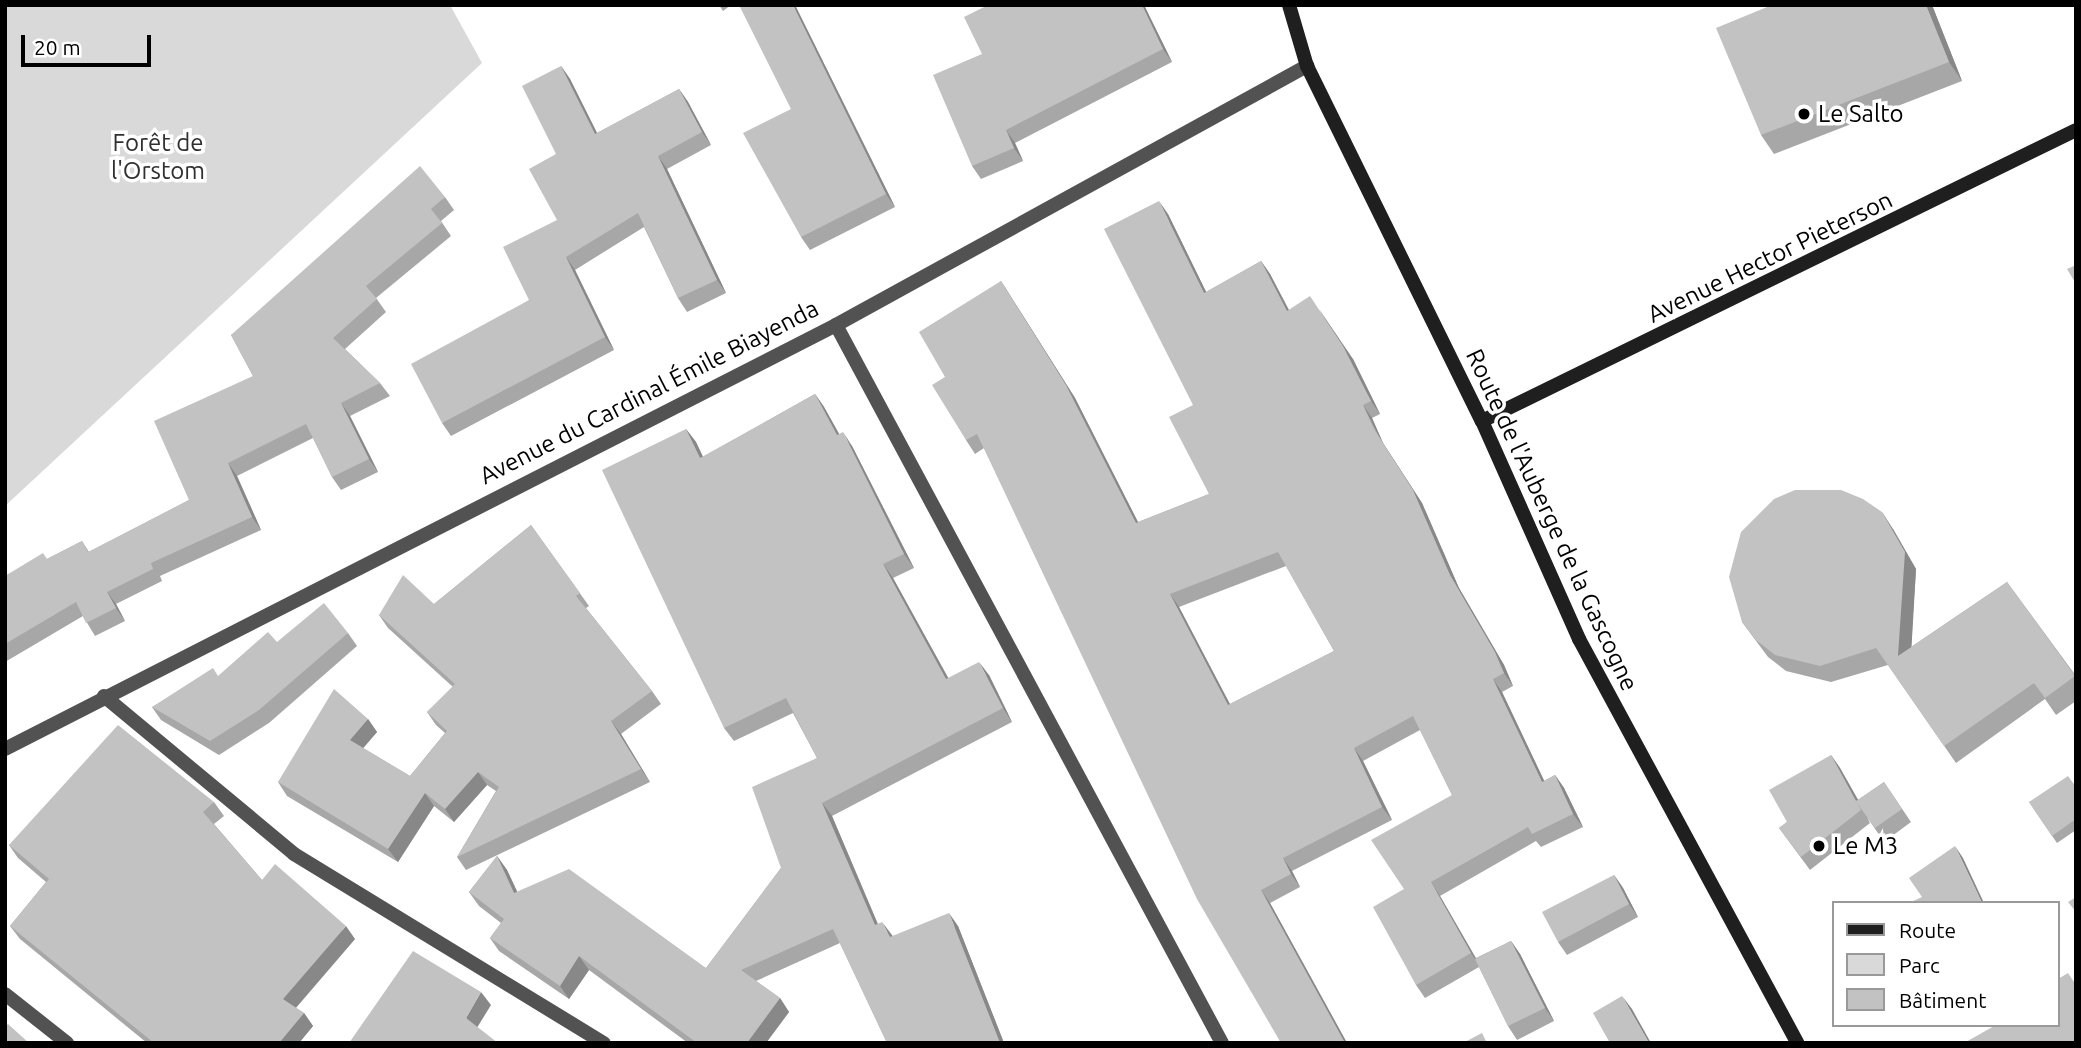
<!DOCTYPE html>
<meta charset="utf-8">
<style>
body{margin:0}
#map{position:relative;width:2081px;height:1048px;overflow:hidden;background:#fff;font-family:Ubuntu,sans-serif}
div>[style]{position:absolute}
.green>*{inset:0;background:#d9d9d9}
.street>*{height:14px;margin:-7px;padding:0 7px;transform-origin:7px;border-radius:7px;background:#525252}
.secondary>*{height:14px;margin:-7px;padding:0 7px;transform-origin:7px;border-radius:7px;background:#1f1f1f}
.wall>*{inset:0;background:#a7a7a7}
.shaded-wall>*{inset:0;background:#888}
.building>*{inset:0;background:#c2c2c2}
.dots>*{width:19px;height:19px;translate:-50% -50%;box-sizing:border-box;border:4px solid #fff;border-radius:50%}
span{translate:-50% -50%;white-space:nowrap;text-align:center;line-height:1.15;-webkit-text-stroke:7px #fff;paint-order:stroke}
.poi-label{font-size:24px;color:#000}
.left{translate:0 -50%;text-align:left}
.park-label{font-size:24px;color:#303030}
.street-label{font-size:24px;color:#000}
.frame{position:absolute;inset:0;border:7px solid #000;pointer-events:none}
.legend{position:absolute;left:1832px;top:901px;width:228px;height:126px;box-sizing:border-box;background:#fff;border:2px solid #999;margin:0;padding:9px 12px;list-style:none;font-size:21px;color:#000}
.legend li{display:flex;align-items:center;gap:14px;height:35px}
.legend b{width:35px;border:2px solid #999}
.scale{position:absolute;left:21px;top:35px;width:130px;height:32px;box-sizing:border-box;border:4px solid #000;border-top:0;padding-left:9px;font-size:21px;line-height:24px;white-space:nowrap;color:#000;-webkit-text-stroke:5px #fff;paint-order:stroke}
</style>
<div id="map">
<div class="green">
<div style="clip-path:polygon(5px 5px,450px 5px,482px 63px,5px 506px)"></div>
</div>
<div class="street">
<div style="left:836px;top:325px;width:815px;rotate:61.74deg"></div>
<div style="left:104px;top:696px;width:247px;rotate:39.7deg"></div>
<div style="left:294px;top:854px;width:363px;rotate:31.4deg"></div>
<div style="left:5px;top:749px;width:933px;rotate:-27.03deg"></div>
<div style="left:836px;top:325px;width:538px;rotate:-28.81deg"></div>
<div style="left:5px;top:994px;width:79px;rotate:38.3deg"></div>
</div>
<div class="secondary">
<div style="left:1289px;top:5px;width:64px;rotate:73.6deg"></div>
<div style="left:1307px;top:66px;width:396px;rotate:63.8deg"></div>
<div style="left:1482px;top:421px;width:239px;rotate:66deg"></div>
<div style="left:1579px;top:639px;width:459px;rotate:61.6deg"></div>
<div style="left:1482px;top:421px;width:661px;rotate:-26.1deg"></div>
</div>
<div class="wall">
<div style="clip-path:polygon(719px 5px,731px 5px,723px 11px)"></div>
<div style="clip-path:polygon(795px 5px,895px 207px,810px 250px,801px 237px,791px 109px)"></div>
<div style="clip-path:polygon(988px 5px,1087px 5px,1088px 6px,1144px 5px,1172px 62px,1015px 143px,1023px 161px,981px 179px,972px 166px,982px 54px)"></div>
<div style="clip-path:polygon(1772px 5px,1932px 5px,1962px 81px,1774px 154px,1761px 135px)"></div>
<div style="clip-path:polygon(561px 66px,570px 79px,597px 133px,679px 89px,688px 102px,711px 145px,667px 169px,726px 293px,687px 312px,678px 298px,644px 227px,575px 270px,614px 350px,451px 436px,442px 423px,529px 300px,557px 220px,556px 154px)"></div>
<div style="clip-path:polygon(445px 197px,454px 210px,441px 221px,451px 236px,376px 298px,386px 312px,345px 349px,380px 383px,390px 396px,350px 416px,378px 472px,341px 490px,332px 477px,313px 438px,237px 476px,261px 530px,160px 576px,162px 581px,116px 604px,125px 621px,95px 636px,83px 616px,5px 662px,5px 576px,47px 559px,82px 541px,89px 552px,189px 500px,253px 376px,231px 335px)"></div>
<div style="clip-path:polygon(evenodd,1168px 214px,1206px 292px,1261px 261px,1270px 274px,1289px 310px,1353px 359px,1380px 414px,1372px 418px,1383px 443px,1422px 503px,1459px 588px,1504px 665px,1513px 686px,1502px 692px,1544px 781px,1555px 775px,1564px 788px,1583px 827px,1541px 847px,1536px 841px,1440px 896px,1476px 958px,1511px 941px,1520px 954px,1554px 1021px,1517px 1040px,1508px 1026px,1479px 967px,1425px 998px,1416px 985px,1404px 889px,1452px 795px,1420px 730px,1363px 761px,1392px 820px,1292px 871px,1300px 887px,1270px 903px,1347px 1043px,1281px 1043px,984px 448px,975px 454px,966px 440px,945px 377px,1001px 281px,1075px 398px,1138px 522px,1209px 494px,1193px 405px,1168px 214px,1286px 566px,1334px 651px,1230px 704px,1179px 607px,1286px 566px)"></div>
<div style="clip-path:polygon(815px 394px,824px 407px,839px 434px,852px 446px,914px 568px,893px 578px,948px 678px,989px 675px,1012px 722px,832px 816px,878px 924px,892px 936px,958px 926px,1004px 1043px,887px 1043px,840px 943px,756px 981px,780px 998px,789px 1012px,766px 1043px,688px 1043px,589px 970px,569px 999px,499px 951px,490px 938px,501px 923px,479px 906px,469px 892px,497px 856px,507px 870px,517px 892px,706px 968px,781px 868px,817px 758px,793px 713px,734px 741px,724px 728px,686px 429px,696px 442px,703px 457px)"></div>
<div style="clip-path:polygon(531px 525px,589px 606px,586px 608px,652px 691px,661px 704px,621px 734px,650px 782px,466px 870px,457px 857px,496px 791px,487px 785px,454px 822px,434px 806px,398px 862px,287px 796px,278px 782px,368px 719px,377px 732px,363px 748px,410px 776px,445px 733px,436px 725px,427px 712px,453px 687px,388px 628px,379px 615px,434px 604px)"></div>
<div style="clip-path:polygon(1893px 529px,1916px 569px,1911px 647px,2007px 582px,2076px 676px,2076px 701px,2056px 715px,2045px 699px,1956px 763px,1888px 665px,1831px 682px,1786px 671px,1768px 657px,1742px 622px)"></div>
<div style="clip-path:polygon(348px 633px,357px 646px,269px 723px,219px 755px,161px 720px,152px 707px,219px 676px)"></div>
<div style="clip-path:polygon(1831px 755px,1840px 768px,1858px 800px,1884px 782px,1911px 822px,1884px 842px,1867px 817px,1870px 823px,1810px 870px,1779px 828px,1787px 822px)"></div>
<div style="clip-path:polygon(2076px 787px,2076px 830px,2057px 843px,2029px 802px)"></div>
<div style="clip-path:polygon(214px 802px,224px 816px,214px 824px,262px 880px,355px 939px,296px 1008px,304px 1013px,313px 1026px,299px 1043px,147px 1043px,20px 939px,10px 926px,46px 882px,18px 858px,9px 845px)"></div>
<div style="clip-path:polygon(1614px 875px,1623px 888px,1638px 917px,1567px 955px,1558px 942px)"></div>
</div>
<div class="shaded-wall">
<div style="clip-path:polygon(793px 5px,795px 5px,895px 207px,886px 194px)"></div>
<div style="clip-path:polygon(1142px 5px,1144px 5px,1172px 62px,1163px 49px)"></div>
<div style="clip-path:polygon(1926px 5px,1932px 5px,1962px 81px,1949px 62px)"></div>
<div style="clip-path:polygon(561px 66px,570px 79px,604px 147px,595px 134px)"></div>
<div style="clip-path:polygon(679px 89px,688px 102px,711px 145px,702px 132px)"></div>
<div style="clip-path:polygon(1006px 130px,1015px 143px,1023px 161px,1014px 148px)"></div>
<div style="clip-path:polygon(658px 156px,667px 169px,726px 293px,717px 280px)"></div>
<div style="clip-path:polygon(1159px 201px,1168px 214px,1213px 306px,1204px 293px)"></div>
<div style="clip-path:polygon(566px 257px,575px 270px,614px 350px,605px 337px)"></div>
<div style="clip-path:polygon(1261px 261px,1270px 274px,1296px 324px,1287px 311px)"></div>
<div style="clip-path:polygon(1001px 281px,1075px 398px,1145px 536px,1136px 523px)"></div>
<div style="clip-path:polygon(1319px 309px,1353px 359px,1380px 414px,1371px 401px)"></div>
<div style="clip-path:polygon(815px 394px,824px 407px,847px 448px,837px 435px)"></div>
<div style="clip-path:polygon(341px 403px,350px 416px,378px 472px,369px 459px)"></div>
<div style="clip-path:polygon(1363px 405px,1372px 418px,1383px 443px,1422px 503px,1459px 588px,1504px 665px,1513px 686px,1504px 673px,1450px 575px)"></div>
<div style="clip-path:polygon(686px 429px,696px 442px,710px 472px,700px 458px)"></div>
<div style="clip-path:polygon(843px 432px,852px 446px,914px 568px,904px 554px)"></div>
<div style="clip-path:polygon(228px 463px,237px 476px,261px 530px,252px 517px)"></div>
<div style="clip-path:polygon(1882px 512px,1893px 529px,1916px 569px,1910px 673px,1898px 656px)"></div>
<div style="clip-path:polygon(883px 564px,893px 578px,956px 692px,946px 679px)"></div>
<div style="clip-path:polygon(107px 592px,116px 604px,125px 621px,116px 608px)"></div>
<div style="clip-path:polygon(1170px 594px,1179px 607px,1237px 718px,1228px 705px)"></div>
<div style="clip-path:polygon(979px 662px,989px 675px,1012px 722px,1003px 708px)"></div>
<div style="clip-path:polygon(1493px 679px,1502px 692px,1551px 795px,1542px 782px)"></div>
<div style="clip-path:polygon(368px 719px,377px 732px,359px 753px,350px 740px)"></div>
<div style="clip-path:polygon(611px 721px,621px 734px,650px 782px,641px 769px)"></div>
<div style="clip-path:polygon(1354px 748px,1363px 761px,1392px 820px,1382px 807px)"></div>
<div style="clip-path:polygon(1831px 755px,1840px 768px,1866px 814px,1856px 801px)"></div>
<div style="clip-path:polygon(478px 772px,487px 785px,454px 822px,445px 809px)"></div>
<div style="clip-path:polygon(1555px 775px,1564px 788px,1583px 827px,1573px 814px)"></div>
<div style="clip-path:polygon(425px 793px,434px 806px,398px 862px,388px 849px)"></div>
<div style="clip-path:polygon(822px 803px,832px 816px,884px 939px,875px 925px)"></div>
<div style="clip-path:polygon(1955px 846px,1963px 858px,1984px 903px,1982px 903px)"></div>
<div style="clip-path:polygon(497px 856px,507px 870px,524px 906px,514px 893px)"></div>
<div style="clip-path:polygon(1283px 858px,1292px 871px,1300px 887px,1291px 874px)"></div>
<div style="clip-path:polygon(1614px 875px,1623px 888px,1638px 917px,1629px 904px)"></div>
<div style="clip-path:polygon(1431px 882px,1440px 896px,1480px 966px,1471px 953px)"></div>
<div style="clip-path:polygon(1261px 890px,1270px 903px,1347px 1043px,1345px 1043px)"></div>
<div style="clip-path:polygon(949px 913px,958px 926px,1004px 1043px,1000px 1043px)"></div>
<div style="clip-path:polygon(882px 922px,892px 935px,899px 951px,890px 937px)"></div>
<div style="clip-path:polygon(346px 926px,355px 939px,292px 1012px,283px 999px)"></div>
<div style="clip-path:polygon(1511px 941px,1520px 954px,1554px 1021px,1545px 1008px)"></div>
<div style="clip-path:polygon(579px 956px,589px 970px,569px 999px,560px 986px)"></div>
<div style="clip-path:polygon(481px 992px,491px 1005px,475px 1031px,466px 1018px)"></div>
<div style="clip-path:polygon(1622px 996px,1632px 1009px,1651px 1043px,1649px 1043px)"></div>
<div style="clip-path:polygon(780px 998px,789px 1012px,766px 1043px,747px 1043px)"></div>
<div style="clip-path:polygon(304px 1013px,313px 1026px,299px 1043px,279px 1043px)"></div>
</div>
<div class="building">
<div style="clip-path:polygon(739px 5px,793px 5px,886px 194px,801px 237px,743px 133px,791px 109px)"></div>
<div style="clip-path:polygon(988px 5px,1084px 5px,1085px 7px,1090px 5px,1142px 5px,1163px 49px,1006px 130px,1014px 148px,972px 166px,933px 75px,982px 54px,964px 17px)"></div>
<div style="clip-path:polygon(1772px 5px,1926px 5px,1949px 62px,1761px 135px,1716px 28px)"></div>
<div style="clip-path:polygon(561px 66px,595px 134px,679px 89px,702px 132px,658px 156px,717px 280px,678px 298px,638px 213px,566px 257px,605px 337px,442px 423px,411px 364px,529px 300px,503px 247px,557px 220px,529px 169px,556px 154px,522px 86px)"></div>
<div style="clip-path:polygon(420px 166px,445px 197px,431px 209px,442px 223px,366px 286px,377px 299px,333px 338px,380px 383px,341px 403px,369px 459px,332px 477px,306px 424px,228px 463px,252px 517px,151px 563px,153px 569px,107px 592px,116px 608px,86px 623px,76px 602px,5px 644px,5px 576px,43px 553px,47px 559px,82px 541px,88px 552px,189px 500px,154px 421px,253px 376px,231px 335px)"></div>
<div style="clip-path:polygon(evenodd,1159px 201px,1204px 293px,1261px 261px,1287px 311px,1310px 296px,1343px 346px,1371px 401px,1363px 405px,1374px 429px,1413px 490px,1450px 575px,1495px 652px,1504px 673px,1493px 679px,1542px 782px,1555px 775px,1573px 814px,1532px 834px,1528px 827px,1431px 882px,1471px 953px,1416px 985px,1373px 907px,1404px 889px,1371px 840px,1452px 795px,1413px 716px,1354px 748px,1382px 807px,1283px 858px,1291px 874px,1261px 890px,1345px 1043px,1281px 1043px,1197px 899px,977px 434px,966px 440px,932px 385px,945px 377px,919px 332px,1001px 281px,1066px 385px,1136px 523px,1209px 494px,1169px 417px,1193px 405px,1104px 229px,1159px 201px,1278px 552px,1334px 651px,1228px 705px,1170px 594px,1278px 552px)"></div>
<div style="clip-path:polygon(2076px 265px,2076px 284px,2067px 269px)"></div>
<div style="clip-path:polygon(815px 394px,837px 435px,843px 432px,904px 554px,883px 564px,946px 679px,979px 662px,1003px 708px,822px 803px,875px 925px,882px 922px,890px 937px,949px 913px,1000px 1043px,887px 1043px,833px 929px,741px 970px,780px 998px,747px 1043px,697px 1043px,579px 956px,560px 986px,490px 938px,504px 919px,469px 892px,497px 856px,514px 893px,569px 869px,706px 968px,781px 868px,752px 787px,817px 758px,786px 698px,724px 728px,602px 470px,686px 429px,700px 458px)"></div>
<div style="clip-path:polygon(1795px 490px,1841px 490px,1863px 499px,1882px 512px,1905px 552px,1898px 656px,2007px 582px,2075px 676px,2045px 698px,2034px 683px,1944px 746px,1876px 648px,1820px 666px,1775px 655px,1756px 640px,1742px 622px,1729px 577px,1741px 532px,1774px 499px)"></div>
<div style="clip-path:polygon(531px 525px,580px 593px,576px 596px,652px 691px,611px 721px,641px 769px,457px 857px,499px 787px,478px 772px,445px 809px,425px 793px,388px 849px,278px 782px,334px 689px,368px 719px,350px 740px,410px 776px,447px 731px,427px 712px,455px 684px,379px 615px,403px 575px,434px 604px)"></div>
<div style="clip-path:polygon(324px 603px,348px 633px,259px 710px,210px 741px,152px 707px,213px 668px,218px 676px,268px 632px,277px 642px)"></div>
<div style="clip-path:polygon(118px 725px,214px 802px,203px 812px,262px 880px,275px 864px,346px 926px,283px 999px,304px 1013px,279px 1043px,154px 1043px,10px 926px,49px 879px,9px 845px)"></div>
<div style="clip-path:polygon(1831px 755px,1856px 801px,1884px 782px,1902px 809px,1875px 828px,1857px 803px,1861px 810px,1801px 857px,1779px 828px,1787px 822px,1769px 790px)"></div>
<div style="clip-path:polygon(2068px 776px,2076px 787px,2076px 819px,2052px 836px,2029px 802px)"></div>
<div style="clip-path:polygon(1955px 846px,1982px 903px,1909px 903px,1922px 897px,1909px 878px)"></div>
<div style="clip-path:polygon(1614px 875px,1629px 904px,1558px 942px,1542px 912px)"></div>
<div style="clip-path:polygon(2076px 897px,2076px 912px,2068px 902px)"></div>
<div style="clip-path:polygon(1511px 941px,1545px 1008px,1508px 1026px,1475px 959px)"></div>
<div style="clip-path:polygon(413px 951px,481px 992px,466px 1018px,498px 1043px,349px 1043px)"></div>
<div style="clip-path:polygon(2068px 973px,2076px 985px,2076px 1043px,1964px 1043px,1996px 1025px,2058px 1025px,2058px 979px)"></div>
<div style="clip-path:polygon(1622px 996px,1649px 1043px,1610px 1043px,1593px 1013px)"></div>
<div style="clip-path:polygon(8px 1024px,29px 1043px,5px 1043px,5px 1027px)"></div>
<div style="clip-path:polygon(1482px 1033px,1487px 1043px,1463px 1043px)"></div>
</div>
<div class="dots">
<div style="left:1804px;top:114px;background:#000"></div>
<div style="left:1819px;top:846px;background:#000"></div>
</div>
<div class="poi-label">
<span class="left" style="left:1818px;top:114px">Le Salto</span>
<span class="left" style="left:1833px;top:846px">Le M3</span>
</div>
<div class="park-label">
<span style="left:158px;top:157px">Forêt de<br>l'Orstom</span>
</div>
<div class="street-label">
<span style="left:1770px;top:257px;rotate:-26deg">Avenue Hector Pieterson</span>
<span style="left:649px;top:392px;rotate:-27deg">Avenue du Cardinal Émile Biayenda</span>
<span style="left:1552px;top:520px;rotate:65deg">Route de l'Auberge de la Gascogne</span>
</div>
<div class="frame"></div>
<ul class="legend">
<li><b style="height:9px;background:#1f1f1f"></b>Route</li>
<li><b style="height:19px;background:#d9d9d9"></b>Parc</li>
<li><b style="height:19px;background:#c2c2c2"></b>Bâtiment</li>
</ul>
<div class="scale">20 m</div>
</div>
